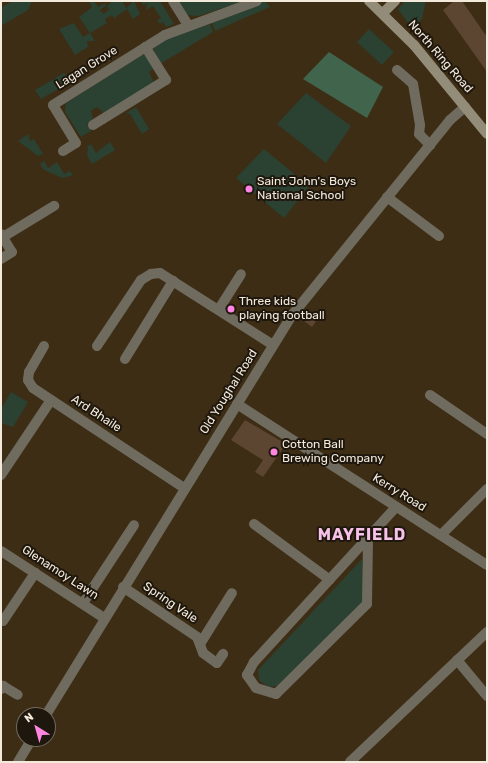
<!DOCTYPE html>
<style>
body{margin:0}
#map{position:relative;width:488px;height:763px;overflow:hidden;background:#3d2d15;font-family:Rubik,sans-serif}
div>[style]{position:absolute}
.green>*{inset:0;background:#2b4132}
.forest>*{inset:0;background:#41644c}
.building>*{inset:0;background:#5c4531}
.minor>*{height:10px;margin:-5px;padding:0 5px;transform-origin:5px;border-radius:5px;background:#706b5f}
.tertiary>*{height:10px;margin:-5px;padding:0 5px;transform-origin:5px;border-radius:5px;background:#706b5f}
.secondary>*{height:10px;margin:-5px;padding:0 5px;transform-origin:5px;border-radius:5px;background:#938c78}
.dots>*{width:11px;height:11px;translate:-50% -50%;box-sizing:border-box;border:2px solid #1e170d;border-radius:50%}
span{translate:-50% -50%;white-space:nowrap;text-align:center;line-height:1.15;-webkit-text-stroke:4px #1e170d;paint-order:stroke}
.street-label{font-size:12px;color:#f4eadb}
.poi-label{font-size:12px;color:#f4eadb}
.left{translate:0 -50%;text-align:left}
.district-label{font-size:16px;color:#f8c1e8;font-weight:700;letter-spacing:1px}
.frame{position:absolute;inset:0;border:2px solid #f4eadb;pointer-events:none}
.north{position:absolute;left:16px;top:707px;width:40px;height:40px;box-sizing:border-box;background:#1e170d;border:1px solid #746b5f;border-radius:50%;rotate:323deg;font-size:11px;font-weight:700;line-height:16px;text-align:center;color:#f4eadb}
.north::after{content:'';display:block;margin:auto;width:14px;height:18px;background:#fe86e0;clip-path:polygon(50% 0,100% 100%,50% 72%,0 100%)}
</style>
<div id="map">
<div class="green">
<div style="clip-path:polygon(12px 1px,32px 1px,28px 10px,1px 26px,1px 8px)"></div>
<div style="clip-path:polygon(89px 1px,94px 1px,98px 7px,105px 3px,106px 6px,100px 10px,103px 14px,109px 10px,107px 6px,113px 1px,122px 1px,126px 8px,134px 1px,140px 14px,133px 19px,127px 9px,114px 18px,112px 15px,105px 19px,107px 23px,90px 33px,95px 41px,87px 41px,88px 47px,75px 55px,59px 29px,74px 23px,83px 37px,90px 33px,79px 17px,92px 7px)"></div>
<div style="clip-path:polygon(141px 1px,160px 1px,174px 24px,166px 27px,163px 22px,160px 24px,157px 20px,161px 18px,153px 6px,146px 10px,147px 3px,143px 5px)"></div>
<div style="clip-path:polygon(178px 1px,244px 1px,198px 16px,187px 15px)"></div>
<div style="clip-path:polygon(265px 1px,270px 7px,215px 31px,212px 23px)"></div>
<div style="clip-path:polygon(405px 1px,426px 1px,422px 19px,411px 27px,398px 9px)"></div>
<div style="clip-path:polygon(210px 24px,213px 32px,160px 64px,153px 48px,166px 38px)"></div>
<div style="clip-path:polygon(369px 29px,394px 52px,382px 65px,357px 42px)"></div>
<div style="clip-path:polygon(142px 55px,147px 56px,154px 68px,149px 72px,154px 83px,104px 113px,97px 107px,91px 111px,93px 119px,87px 124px,91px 131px,81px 137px,65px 112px,66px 103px)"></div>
<div style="clip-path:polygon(64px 73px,72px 81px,41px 99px,35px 90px)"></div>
<div style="clip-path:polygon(306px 93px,351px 126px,326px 163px,277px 124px)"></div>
<div style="clip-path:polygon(136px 107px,149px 129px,142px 134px,130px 114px,126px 113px)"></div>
<div style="clip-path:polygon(28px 134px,30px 141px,34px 139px,43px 154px,38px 156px,18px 141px)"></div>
<div style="clip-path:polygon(110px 142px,115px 150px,92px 164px,87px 156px,88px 146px,91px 144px,96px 153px)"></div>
<div style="clip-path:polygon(264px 149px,309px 186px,284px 218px,236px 178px)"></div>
<div style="clip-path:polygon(44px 161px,48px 168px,57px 162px,64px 174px,70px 171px,73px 175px,63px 178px,44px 170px,40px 164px)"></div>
<div style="clip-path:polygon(11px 392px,28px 402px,13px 427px,1px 423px,1px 409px)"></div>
<div style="clip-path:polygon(362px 559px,363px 603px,277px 686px,268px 687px,259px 680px,258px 670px)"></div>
</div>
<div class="forest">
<div style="clip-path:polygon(329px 52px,383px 87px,367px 118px,303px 79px)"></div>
</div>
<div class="building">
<div style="clip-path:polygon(454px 1px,462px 1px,487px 37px,487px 72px,443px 10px)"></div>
<div style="clip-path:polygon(311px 311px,319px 317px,312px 327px,304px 321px)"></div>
<div style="clip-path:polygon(245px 420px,286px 444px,263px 477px,255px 472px,263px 460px,231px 440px)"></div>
</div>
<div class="minor">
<div style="left:173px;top:1px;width:28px;rotate:58deg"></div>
<div style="left:397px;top:70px;width:21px;rotate:41deg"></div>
<div style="left:413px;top:84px;width:42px;rotate:80.3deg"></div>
<div style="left:420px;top:125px;width:9px;rotate:96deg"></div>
<div style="left:419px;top:134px;width:16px;rotate:45deg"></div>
<div style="left:93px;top:125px;width:86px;rotate:-31.7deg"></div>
<div style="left:166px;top:80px;width:39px;rotate:-122deg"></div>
<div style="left:63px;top:151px;width:15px;rotate:-32deg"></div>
<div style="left:76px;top:143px;width:44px;rotate:-121.2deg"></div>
<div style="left:53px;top:105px;width:132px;rotate:-32deg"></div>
<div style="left:165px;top:35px;width:98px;rotate:-20.3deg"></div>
<div style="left:387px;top:197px;width:65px;rotate:36.9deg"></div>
<div style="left:1px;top:234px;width:21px;rotate:59deg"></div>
<div style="left:12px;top:252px;width:13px;rotate:148deg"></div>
<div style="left:3px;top:237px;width:60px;rotate:-31.3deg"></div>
<div style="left:219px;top:309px;width:41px;rotate:-57.8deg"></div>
<div style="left:44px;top:346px;width:30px;rotate:120deg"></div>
<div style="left:29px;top:372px;width:8px;rotate:97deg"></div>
<div style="left:28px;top:380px;width:9px;rotate:58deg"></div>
<div style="left:33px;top:388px;width:181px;rotate:33.5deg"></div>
<div style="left:97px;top:346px;width:79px;rotate:-56.3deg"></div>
<div style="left:141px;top:280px;width:12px;rotate:-31deg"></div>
<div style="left:151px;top:274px;width:9px;rotate:-6deg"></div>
<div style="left:160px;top:273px;width:134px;rotate:32.5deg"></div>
<div style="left:125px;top:359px;width:92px;rotate:-58.4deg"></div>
<div style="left:430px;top:395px;width:69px;rotate:34.4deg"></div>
<div style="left:237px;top:404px;width:297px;rotate:32.8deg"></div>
<div style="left:1px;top:475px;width:90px;rotate:-56.3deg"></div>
<div style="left:254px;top:524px;width:94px;rotate:36.4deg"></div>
<div style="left:441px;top:535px;width:65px;rotate:-45deg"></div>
<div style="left:368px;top:539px;width:65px;rotate:90.9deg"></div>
<div style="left:367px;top:604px;width:128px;rotate:135.3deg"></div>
<div style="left:276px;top:694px;width:21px;rotate:-163deg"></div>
<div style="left:256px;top:688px;width:16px;rotate:-125deg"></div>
<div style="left:247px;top:675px;width:15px;rotate:-62deg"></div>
<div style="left:254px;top:662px;width:210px;rotate:-47.5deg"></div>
<div style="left:1px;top:551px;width:123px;rotate:33deg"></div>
<div style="left:123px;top:587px;width:89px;rotate:34deg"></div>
<div style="left:197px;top:637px;width:17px;rotate:69deg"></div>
<div style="left:203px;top:653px;width:17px;rotate:36deg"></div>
<div style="left:217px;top:663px;width:11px;rotate:-56deg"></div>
<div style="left:83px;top:603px;width:93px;rotate:-56.8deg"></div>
<div style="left:3px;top:621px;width:58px;rotate:-56.3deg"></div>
<div style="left:200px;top:644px;width:60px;rotate:-57.9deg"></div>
<div style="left:457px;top:660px;width:47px;rotate:50.2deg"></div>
<div style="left:1px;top:689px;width:4px;rotate:-56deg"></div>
<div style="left:3px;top:686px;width:17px;rotate:31deg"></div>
<div style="left:350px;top:762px;width:189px;rotate:-43.5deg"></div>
</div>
<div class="tertiary">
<div style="left:46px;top:715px;width:471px;rotate:-58.4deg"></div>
<div style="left:293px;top:314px;width:250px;rotate:-51deg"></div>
<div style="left:450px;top:120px;width:20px;rotate:-41deg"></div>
<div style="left:18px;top:762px;width:27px;rotate:-59deg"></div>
</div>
<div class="secondary">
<div style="left:369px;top:1px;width:63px;rotate:44.4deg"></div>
<div style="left:414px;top:45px;width:115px;rotate:50.6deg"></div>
<div style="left:383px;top:13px;width:17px;rotate:-45deg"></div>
</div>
<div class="dots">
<div style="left:249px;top:189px;background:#fe86e0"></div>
<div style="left:231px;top:309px;background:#fe86e0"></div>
<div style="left:274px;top:452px;background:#fe86e0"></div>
</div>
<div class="street-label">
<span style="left:440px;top:57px;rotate:49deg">North Ring Road</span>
<span style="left:87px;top:68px;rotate:-32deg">Lagan Grove</span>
<span style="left:229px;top:392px;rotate:-58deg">Old Youghal Road</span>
<span style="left:96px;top:414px;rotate:33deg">Ard Bhaile</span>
<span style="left:399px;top:493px;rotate:32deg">Kerry Road</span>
<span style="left:60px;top:573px;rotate:33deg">Glenamoy Lawn</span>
<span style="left:170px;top:603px;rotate:34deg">Spring Vale</span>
</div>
<div class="poi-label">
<span class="left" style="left:257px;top:189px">Saint John's Boys<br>National School</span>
<span class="left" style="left:239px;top:309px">Three kids<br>playing football</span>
<span class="left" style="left:282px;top:452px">Cotton Ball<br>Brewing Company</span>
</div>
<div class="district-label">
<span style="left:362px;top:535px">MAYFIELD</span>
</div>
<div class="frame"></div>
<div class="north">N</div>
</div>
